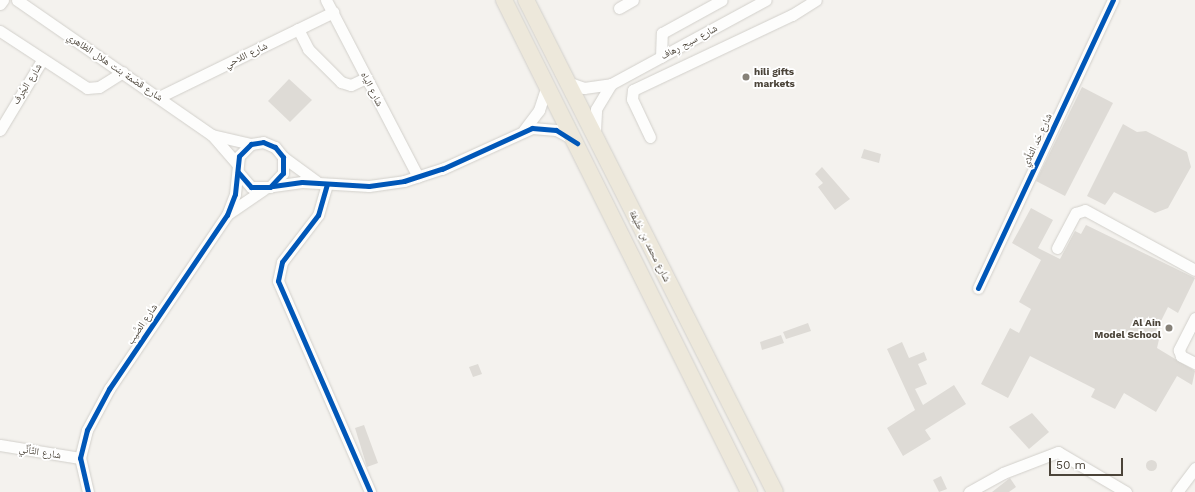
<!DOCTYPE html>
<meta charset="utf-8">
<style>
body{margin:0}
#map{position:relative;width:1195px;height:492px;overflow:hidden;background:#f4f2ee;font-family:"Work Sans","Noto Naskh Arabic",sans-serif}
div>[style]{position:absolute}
.building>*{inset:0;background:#dedbd6}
.round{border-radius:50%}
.roads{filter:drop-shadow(0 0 1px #d2d0cb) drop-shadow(0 0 1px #d2d0cb)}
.minor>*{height:11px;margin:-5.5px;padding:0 5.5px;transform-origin:5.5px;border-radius:5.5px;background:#fdfdfc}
.highway>*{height:16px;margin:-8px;padding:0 8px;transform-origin:8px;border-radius:8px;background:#ede8db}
.cycleway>*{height:5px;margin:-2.5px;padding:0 2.5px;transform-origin:2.5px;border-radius:2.5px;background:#0057b8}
.dots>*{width:11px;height:11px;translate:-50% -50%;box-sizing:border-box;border:2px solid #fff;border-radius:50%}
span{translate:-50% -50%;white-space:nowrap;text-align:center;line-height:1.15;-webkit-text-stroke:3.5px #fff;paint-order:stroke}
.street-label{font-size:10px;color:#4b4439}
.poi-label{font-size:10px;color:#4b4439;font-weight:700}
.left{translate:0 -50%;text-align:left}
.right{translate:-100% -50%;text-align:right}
.scale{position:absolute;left:1049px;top:458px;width:74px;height:18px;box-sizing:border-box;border:2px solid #4b4439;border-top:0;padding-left:5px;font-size:12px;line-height:14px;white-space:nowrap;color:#4b4439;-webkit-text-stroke:3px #fff;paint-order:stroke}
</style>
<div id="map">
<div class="building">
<div style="clip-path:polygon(289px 79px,312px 100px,290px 122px,268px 101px)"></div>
<div style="clip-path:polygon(1082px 87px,1113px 103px,1065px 196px,1036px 181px)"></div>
<div style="clip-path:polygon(1123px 124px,1137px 132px,1146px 131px,1187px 152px,1191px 167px,1168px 208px,1155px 213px,1114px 192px,1105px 205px,1087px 196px)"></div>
<div style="clip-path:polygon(864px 149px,881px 154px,879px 163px,861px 158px)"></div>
<div style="clip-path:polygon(822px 167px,850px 199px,835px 210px,818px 187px,823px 183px,815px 174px)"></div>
<div style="clip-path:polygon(1031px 208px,1053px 220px,1038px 248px,1060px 259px,1075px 231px,1081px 234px,1086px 225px,1195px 278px,1178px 313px,1168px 307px,1157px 329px,1161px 331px,1157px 348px,1195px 371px,1192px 385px,1177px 376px,1156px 412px,1124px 393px,1115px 409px,1091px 397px,1095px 389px,1030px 356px,1008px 398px,981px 384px,1010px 328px,1019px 333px,1031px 309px,1019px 302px,1041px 260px,1012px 243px)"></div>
<div style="clip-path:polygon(808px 323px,811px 331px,786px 339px,783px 332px)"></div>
<div style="clip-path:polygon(781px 335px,784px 343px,762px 350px,760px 342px)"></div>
<div style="clip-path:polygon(902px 342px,909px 358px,924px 352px,927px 360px,918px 364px,927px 384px,915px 389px,923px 405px,954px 385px,966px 404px,925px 430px,931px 439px,903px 456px,887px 428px,915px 410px,887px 349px)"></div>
<div style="clip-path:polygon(478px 364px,482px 374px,473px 377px,469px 367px)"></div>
<div style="clip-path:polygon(1032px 413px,1049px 432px,1029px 449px,1009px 427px)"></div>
<div style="clip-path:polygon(364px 425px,378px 463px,367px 467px,355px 428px)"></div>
<div class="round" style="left:1145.5px;top:459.5px;width:11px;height:11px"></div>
<div style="clip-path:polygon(941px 476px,947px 489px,939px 492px,933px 480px)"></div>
<div style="clip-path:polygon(1010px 478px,1016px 487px,1009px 492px,992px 492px)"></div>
</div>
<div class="roads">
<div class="minor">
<div style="left:17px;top:0;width:237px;rotate:34.7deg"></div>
<div style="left:212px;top:135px;width:38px;rotate:49deg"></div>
<div style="left:326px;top:0;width:199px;rotate:62.5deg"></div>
<div style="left:0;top:4px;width:5px;rotate:-53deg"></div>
<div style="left:619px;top:8px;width:16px;rotate:-30deg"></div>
<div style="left:298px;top:29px;width:22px;rotate:63deg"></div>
<div style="left:308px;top:49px;width:47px;rotate:45deg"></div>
<div style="left:341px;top:82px;width:10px;rotate:17deg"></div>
<div style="left:351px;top:85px;width:17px;rotate:-25deg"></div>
<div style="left:0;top:31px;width:104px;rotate:33.2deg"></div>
<div style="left:87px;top:88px;width:12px;rotate:-5deg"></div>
<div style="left:99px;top:87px;width:28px;rotate:-32deg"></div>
<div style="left:661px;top:57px;width:24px;rotate:-88deg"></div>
<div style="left:662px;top:33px;width:68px;rotate:-28.8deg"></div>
<div style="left:567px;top:82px;width:18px;rotate:19deg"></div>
<div style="left:584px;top:88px;width:27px;rotate:-8deg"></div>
<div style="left:611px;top:84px;width:176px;rotate:-28.5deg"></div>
<div style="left:159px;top:97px;width:194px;rotate:-26deg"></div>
<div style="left:0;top:130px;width:82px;rotate:-59deg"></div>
<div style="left:524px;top:130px;width:25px;rotate:-53deg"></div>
<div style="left:539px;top:110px;width:25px;rotate:-72deg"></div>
<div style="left:595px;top:131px;width:22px;rotate:-87deg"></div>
<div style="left:596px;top:109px;width:29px;rotate:-59deg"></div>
<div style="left:212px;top:135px;width:40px;rotate:13deg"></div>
<div style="left:650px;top:137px;width:42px;rotate:-115.3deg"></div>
<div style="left:632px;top:99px;width:9px;rotate:-84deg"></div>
<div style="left:633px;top:90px;width:176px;rotate:-25.3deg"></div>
<div style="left:792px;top:15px;width:28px;rotate:-32deg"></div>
<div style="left:283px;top:157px;width:41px;rotate:36deg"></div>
<div style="left:327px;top:184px;width:32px;rotate:106deg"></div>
<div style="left:318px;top:215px;width:59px;rotate:127.5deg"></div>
<div style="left:282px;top:262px;width:19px;rotate:102deg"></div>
<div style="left:278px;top:281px;width:230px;rotate:66.4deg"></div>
<div style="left:273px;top:186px;width:29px;rotate:-8deg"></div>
<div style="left:302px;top:182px;width:67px;rotate:3.4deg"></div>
<div style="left:369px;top:186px;width:35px;rotate:-8deg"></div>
<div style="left:404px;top:181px;width:40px;rotate:-18deg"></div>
<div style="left:442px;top:169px;width:99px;rotate:-24.5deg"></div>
<div style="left:532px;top:128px;width:24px;rotate:5deg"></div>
<div style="left:556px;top:130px;width:19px;rotate:28deg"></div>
<div style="left:229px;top:213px;width:42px;rotate:-34.4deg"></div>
<div style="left:1057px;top:248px;width:40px;rotate:-62deg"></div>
<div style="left:1076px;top:213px;width:9px;rotate:-18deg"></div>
<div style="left:1085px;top:210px;width:125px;rotate:28.6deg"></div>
<div style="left:978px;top:288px;width:318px;rotate:-64.9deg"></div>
<div style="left:1195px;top:318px;width:36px;rotate:117deg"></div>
<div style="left:1179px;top:350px;width:6px;rotate:72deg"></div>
<div style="left:1181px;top:356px;width:16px;rotate:27deg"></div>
<div style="left:0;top:445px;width:81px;rotate:9.2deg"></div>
<div style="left:88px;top:492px;width:35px;rotate:-103deg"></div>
<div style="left:80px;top:458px;width:29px;rotate:-76deg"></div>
<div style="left:87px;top:430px;width:47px;rotate:-61.8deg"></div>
<div style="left:109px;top:389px;width:210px;rotate:-55.9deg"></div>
<div style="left:227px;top:215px;width:22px;rotate:-69deg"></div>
<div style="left:235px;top:194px;width:38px;rotate:-84deg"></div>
<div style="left:239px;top:156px;width:17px;rotate:-45deg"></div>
<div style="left:251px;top:144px;width:12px;rotate:-9deg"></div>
<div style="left:263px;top:142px;width:13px;rotate:23deg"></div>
<div style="left:275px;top:147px;width:13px;rotate:51deg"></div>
<div style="left:283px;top:157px;width:16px;rotate:90deg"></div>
<div style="left:283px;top:173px;width:19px;rotate:133deg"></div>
<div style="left:270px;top:187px;width:19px;rotate:180deg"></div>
<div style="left:251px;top:187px;width:20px;rotate:-131deg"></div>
<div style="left:969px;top:492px;width:39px;rotate:-29deg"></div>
<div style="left:1003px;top:473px;width:59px;rotate:-20.9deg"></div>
<div style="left:1058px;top:452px;width:79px;rotate:30.5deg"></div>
<div style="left:1177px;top:492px;width:30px;rotate:-53deg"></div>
</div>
<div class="highway">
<div style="left:504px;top:0;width:550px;rotate:63.53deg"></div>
<div style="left:526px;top:0;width:551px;rotate:63.16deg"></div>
</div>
</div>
<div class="cycleway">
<div style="left:327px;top:184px;width:32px;rotate:106deg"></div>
<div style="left:318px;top:215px;width:59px;rotate:127.5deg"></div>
<div style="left:282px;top:262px;width:19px;rotate:102deg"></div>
<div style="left:278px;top:281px;width:230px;rotate:66.4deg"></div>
<div style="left:273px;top:186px;width:29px;rotate:-8deg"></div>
<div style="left:302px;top:182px;width:67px;rotate:3.4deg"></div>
<div style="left:369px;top:186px;width:35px;rotate:-8deg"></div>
<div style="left:404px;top:181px;width:40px;rotate:-18deg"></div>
<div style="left:442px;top:169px;width:99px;rotate:-24.5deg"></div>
<div style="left:532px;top:128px;width:24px;rotate:5deg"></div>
<div style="left:556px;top:130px;width:25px;rotate:32deg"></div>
<div style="left:978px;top:288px;width:318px;rotate:-64.9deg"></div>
<div style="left:88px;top:492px;width:35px;rotate:-103deg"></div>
<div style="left:80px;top:458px;width:29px;rotate:-76deg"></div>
<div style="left:87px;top:430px;width:47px;rotate:-61.8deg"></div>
<div style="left:109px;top:389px;width:210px;rotate:-55.9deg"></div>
<div style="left:227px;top:215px;width:22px;rotate:-69deg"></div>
<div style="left:235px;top:194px;width:38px;rotate:-84deg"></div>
<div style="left:239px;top:156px;width:17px;rotate:-45deg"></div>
<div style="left:251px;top:144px;width:12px;rotate:-9deg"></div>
<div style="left:263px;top:142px;width:13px;rotate:23deg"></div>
<div style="left:275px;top:147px;width:13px;rotate:51deg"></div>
<div style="left:283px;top:157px;width:16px;rotate:90deg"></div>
<div style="left:283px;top:173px;width:19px;rotate:133deg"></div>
<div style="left:270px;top:187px;width:19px;rotate:180deg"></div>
<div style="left:251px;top:187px;width:20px;rotate:-131deg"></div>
</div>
<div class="dots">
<div style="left:746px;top:77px;background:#868178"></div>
<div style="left:1169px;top:328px;background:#868178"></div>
</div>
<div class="street-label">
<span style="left:689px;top:42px;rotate:-28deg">شارع سيح رِهاف</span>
<span style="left:246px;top:55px;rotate:-26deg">شارع اللاحي</span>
<span style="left:115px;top:67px;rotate:34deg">شارع قضمة بنت هلال الظاهري</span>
<span style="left:27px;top:84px;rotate:-58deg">شارع الجُرف</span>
<span style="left:372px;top:89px;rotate:63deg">شارع الياه</span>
<span style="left:1037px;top:140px;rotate:-65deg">شارع حَد التلَّاي</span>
<span style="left:650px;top:246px;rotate:63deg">شارع محمد بن خليفة</span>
<span style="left:142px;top:324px;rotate:-56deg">شارع الصَّيب</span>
<span style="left:40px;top:452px;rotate:9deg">شارع التَّأنِّي</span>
</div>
<div class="poi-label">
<span class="left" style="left:754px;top:77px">hili gifts<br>markets</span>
<span class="right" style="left:1161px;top:328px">Al Ain<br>Model School</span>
</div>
<div class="scale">50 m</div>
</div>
